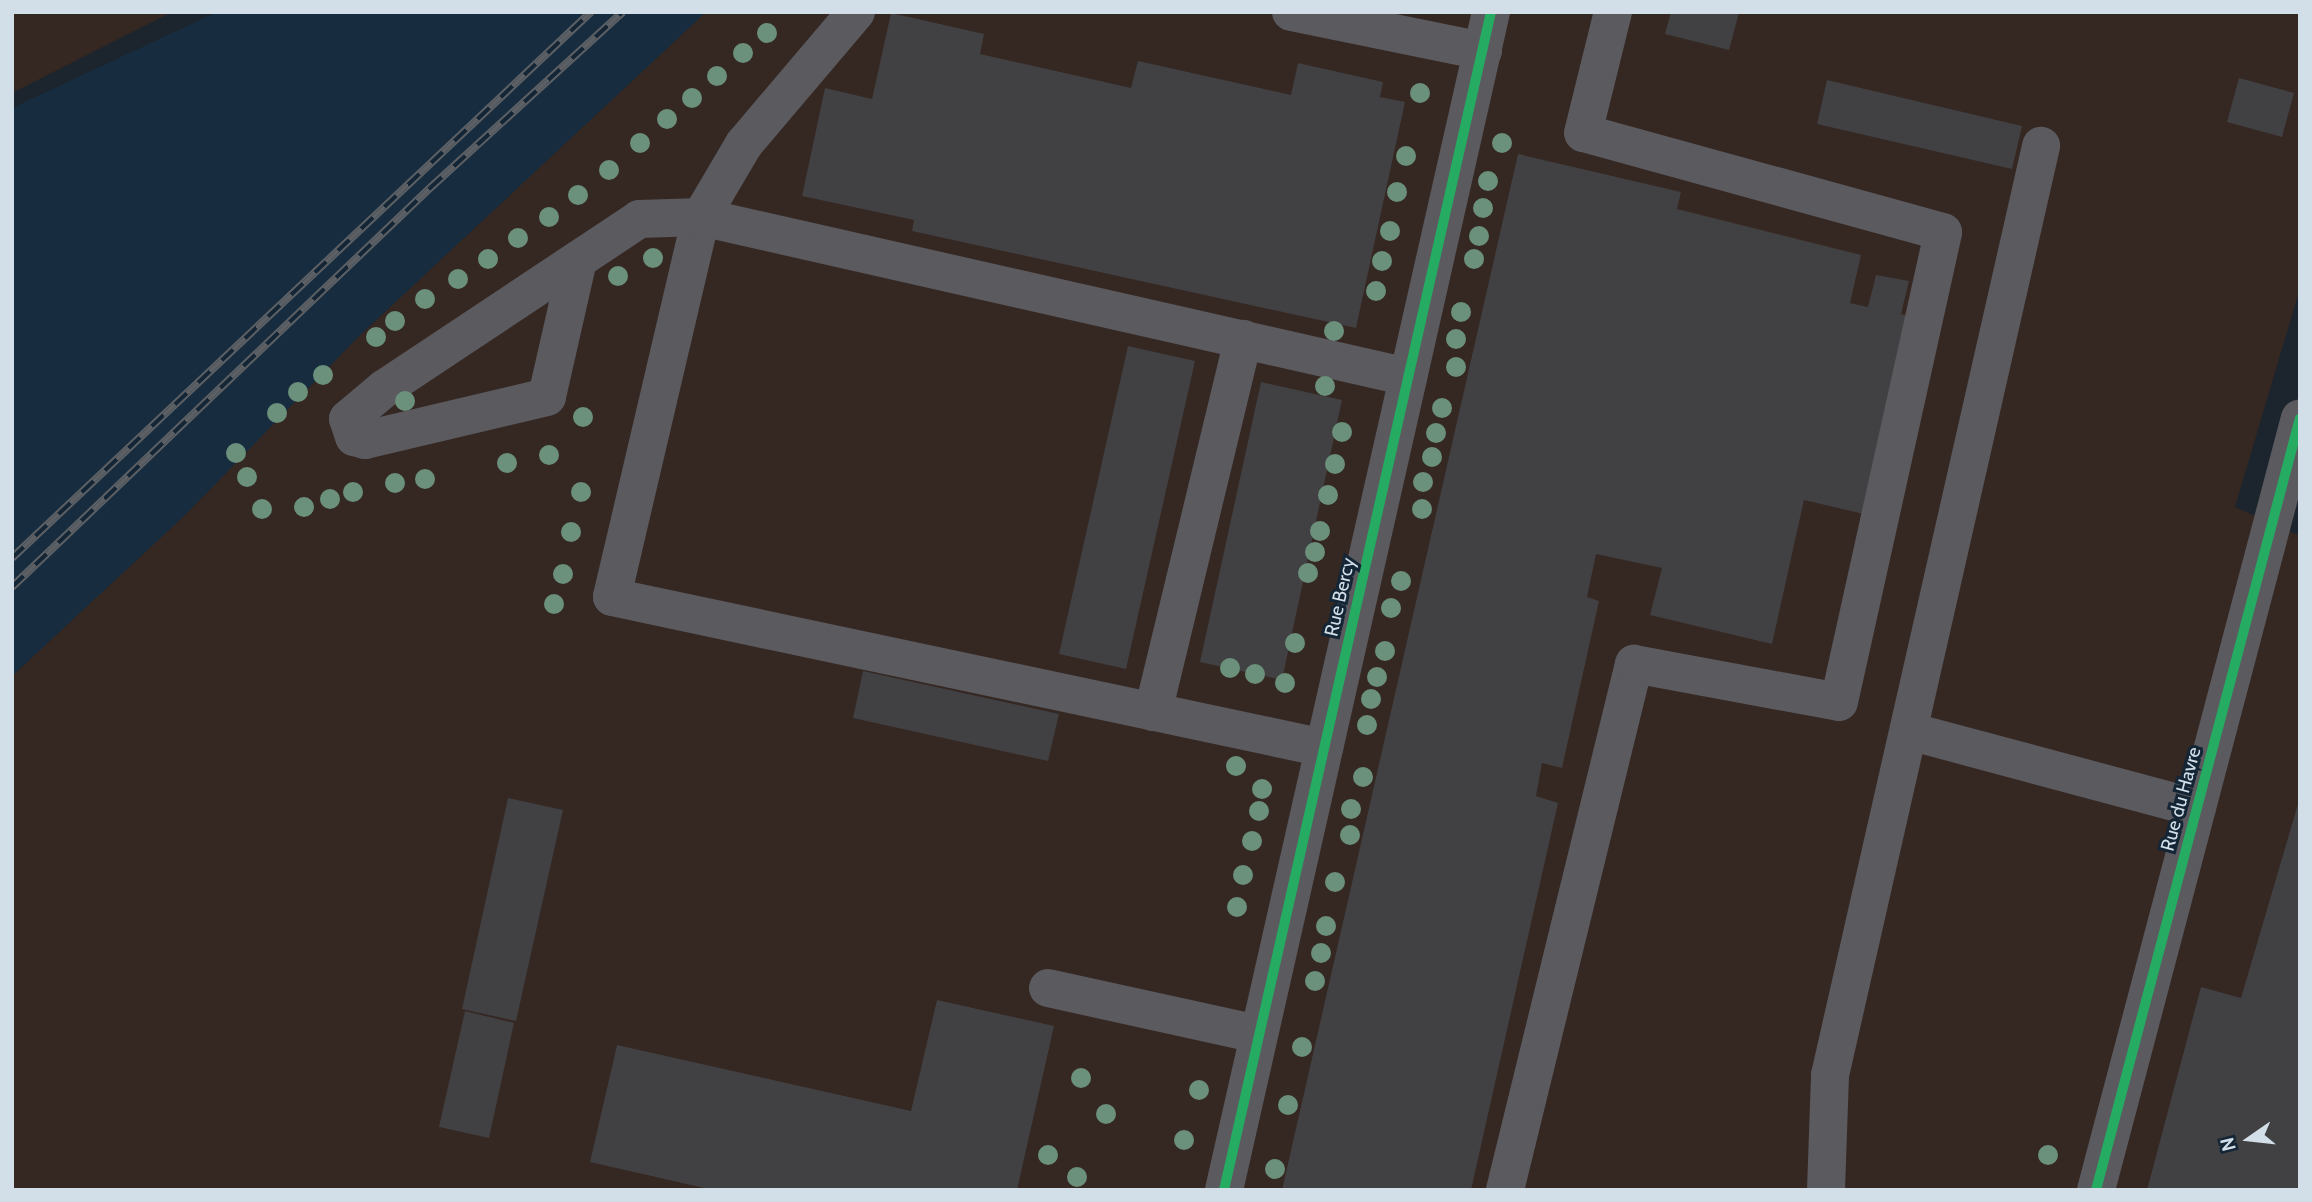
<!DOCTYPE html>
<style>
body{margin:0}
#map{position:relative;width:2312px;height:1202px;overflow:hidden;background:#1c252d;font-family:Cabin,sans-serif}
div>[style]{position:absolute}
.industrial>*{inset:0;background:#352722}
.built>*{inset:0;background:#172d3f}
.building>*{inset:0;background:#414043}
.minor>*{height:38px;margin:-19px;padding:0 19px;transform-origin:19px;border-radius:19px;background:#5a5a5f}
.rail>*{height:8px;margin-top:-4px;transform-origin:0;background:repeating-linear-gradient(90deg,#142635 0 16px,#5c6065 0 32px);box-sizing:border-box;border-block:2px solid #5c6065}
.cycleway>*{height:10px;margin:-5px;padding:0 5px;transform-origin:5px;border-radius:5px;background:#26ab63}
.trees>*{width:20px;height:20px;margin:-10px;border-radius:50%;background:#6b907b}
span{translate:-50% -50%;white-space:nowrap;text-align:center;line-height:1.15;-webkit-text-stroke:6px #142635;paint-order:stroke}
.street-label{font-size:19px;color:#d2dee8}
.frame{position:absolute;inset:0;border:14px solid #d2dee8;pointer-events:none}
.north{position:absolute;left:2214px;top:1104px;width:70px;height:70px;-webkit-text-stroke:5px #142635;paint-order:stroke;rotate:256deg;font-size:19px;font-weight:700;line-height:28px;text-align:center;color:#d2dee8}
.north::after{content:'';display:block;margin:auto;width:24px;height:32px;background:#d2dee8;clip-path:polygon(50% 0,100% 100%,50% 72%,0 100%)}
</style>
<div id="map">
<div class="industrial">
<div style="clip-path:polygon(12px 12px,172px 12px,12px 93px)"></div>
<div style="clip-path:polygon(706px 12px,2300px 12px,2300px 288px,2235px 507px,2300px 536px,2300px 1190px,12px 1190px,12px 676px,186px 514px,360px 335px)"></div>
</div>
<div class="built">
<div style="clip-path:polygon(217px 12px,706px 12px,360px 335px,186px 514px,12px 676px,12px 108px)"></div>
</div>
<div class="building">
<div style="clip-path:polygon(1671px 12px,1739px 13px,1729px 50px,1665px 34px)"></div>
<div style="clip-path:polygon(891px 13px,984px 34px,980px 54px,1131px 88px,1138px 61px,1291px 95px,1298px 63px,1383px 82px,1380px 97px,1405px 102px,1356px 328px,912px 231px,914px 220px,802px 196px,825px 88px,872px 99px)"></div>
<div style="clip-path:polygon(2239px 78px,2294px 93px,2282px 137px,2227px 122px)"></div>
<div style="clip-path:polygon(1827px 80px,2022px 126px,2012px 169px,1817px 124px)"></div>
<div style="clip-path:polygon(1518px 154px,1681px 192px,1677px 209px,1861px 255px,1850px 303px,1868px 307px,1876px 275px,1909px 281px,1901px 314px,1914px 317px,1868px 515px,1804px 500px,1772px 644px,1650px 615px,1662px 568px,1596px 554px,1587px 597px,1599px 601px,1562px 768px,1542px 763px,1536px 796px,1558px 803px,1471px 1190px,1282px 1190px)"></div>
<div style="clip-path:polygon(1128px 346px,1195px 361px,1126px 669px,1059px 654px)"></div>
<div style="clip-path:polygon(1261px 382px,1342px 400px,1282px 680px,1200px 662px)"></div>
<div style="clip-path:polygon(863px 671px,1059px 714px,1048px 761px,853px 718px)"></div>
<div style="clip-path:polygon(2300px 797px,2300px 1190px,2147px 1190px,2201px 987px,2241px 998px)"></div>
<div style="clip-path:polygon(508px 798px,563px 810px,516px 1021px,462px 1009px)"></div>
<div style="clip-path:polygon(937px 1000px,1054px 1026px,1017px 1190px,713px 1190px,590px 1162px,617px 1045px,911px 1111px)"></div>
<div style="clip-path:polygon(465px 1011px,514px 1023px,489px 1138px,439px 1127px)"></div>
</div>
<div class="minor">
<div style="left:856px;top:12px;width:173px;rotate:130.3deg"></div>
<div style="left:744px;top:144px;width:85px;rotate:120.5deg"></div>
<div style="left:701px;top:217px;width:390px;rotate:103.2deg"></div>
<div style="left:612px;top:597px;width:728px;rotate:11.97deg"></div>
<div style="left:1291px;top:12px;width:196px;rotate:11.5deg"></div>
<div style="left:578px;top:260px;width:140px;rotate:102.8deg"></div>
<div style="left:547px;top:397px;width:187px;rotate:166.7deg"></div>
<div style="left:365px;top:440px;width:11px;rotate:-165deg"></div>
<div style="left:354px;top:437px;width:19px;rotate:-108deg"></div>
<div style="left:348px;top:419px;width:48px;rotate:-40deg"></div>
<div style="left:385px;top:388px;width:305px;rotate:-33.6deg"></div>
<div style="left:639px;top:219px;width:62px;rotate:-1.8deg"></div>
<div style="left:701px;top:217px;width:725px;rotate:12.75deg"></div>
<div style="left:1153px;top:712px;width:384px;rotate:-76.4deg"></div>
<div style="left:1909px;top:731px;width:298px;rotate:15deg"></div>
<div style="left:1048px;top:988px;width:215px;rotate:12.4deg"></div>
<div style="left:1224px;top:1190px;width:1208px;rotate:-77.23deg"></div>
<div style="left:1505px;top:1190px;width:542px;rotate:-76.22deg"></div>
<div style="left:1634px;top:664px;width:208px;rotate:10.5deg"></div>
<div style="left:1839px;top:702px;width:481px;rotate:-77.5deg"></div>
<div style="left:1943px;top:232px;width:373px;rotate:-164.6deg"></div>
<div style="left:1583px;top:133px;width:125px;rotate:-76.1deg"></div>
<div style="left:1826px;top:1190px;width:115px;rotate:-88deg"></div>
<div style="left:1830px;top:1075px;width:953px;rotate:-77.2deg"></div>
<div style="left:2096px;top:1190px;width:798px;rotate:-75.2deg"></div>
</div>
<div class="rail">
<div style="left:12px;top:558px;width:796px;rotate:-43.32deg"></div>
<div style="left:12px;top:587px;width:578px;rotate:-43.67deg"></div>
<div style="left:430px;top:188px;width:261px;rotate:-42.4deg"></div>
</div>
<div class="cycleway">
<div style="left:1224px;top:1190px;width:1208px;rotate:-77.23deg"></div>
<div style="left:2096px;top:1190px;width:798px;rotate:-75.2deg"></div>
</div>
<div class="trees">
<div style="left:767px;top:33px"></div>
<div style="left:743px;top:53px"></div>
<div style="left:717px;top:76px"></div>
<div style="left:1420px;top:93px"></div>
<div style="left:692px;top:98px"></div>
<div style="left:667px;top:119px"></div>
<div style="left:640px;top:143px"></div>
<div style="left:1502px;top:143px"></div>
<div style="left:1406px;top:156px"></div>
<div style="left:609px;top:170px"></div>
<div style="left:1488px;top:181px"></div>
<div style="left:1397px;top:192px"></div>
<div style="left:578px;top:195px"></div>
<div style="left:1483px;top:208px"></div>
<div style="left:549px;top:217px"></div>
<div style="left:1390px;top:231px"></div>
<div style="left:1479px;top:236px"></div>
<div style="left:518px;top:238px"></div>
<div style="left:653px;top:258px"></div>
<div style="left:488px;top:259px"></div>
<div style="left:1474px;top:259px"></div>
<div style="left:1382px;top:261px"></div>
<div style="left:618px;top:276px"></div>
<div style="left:458px;top:279px"></div>
<div style="left:1376px;top:291px"></div>
<div style="left:425px;top:299px"></div>
<div style="left:1461px;top:312px"></div>
<div style="left:395px;top:321px"></div>
<div style="left:1334px;top:331px"></div>
<div style="left:376px;top:337px"></div>
<div style="left:1456px;top:339px"></div>
<div style="left:1456px;top:367px"></div>
<div style="left:323px;top:375px"></div>
<div style="left:1325px;top:386px"></div>
<div style="left:298px;top:392px"></div>
<div style="left:405px;top:401px"></div>
<div style="left:1442px;top:408px"></div>
<div style="left:277px;top:413px"></div>
<div style="left:583px;top:417px"></div>
<div style="left:1342px;top:432px"></div>
<div style="left:1436px;top:433px"></div>
<div style="left:236px;top:453px"></div>
<div style="left:549px;top:455px"></div>
<div style="left:1432px;top:457px"></div>
<div style="left:507px;top:463px"></div>
<div style="left:1335px;top:464px"></div>
<div style="left:247px;top:477px"></div>
<div style="left:425px;top:479px"></div>
<div style="left:1423px;top:482px"></div>
<div style="left:395px;top:483px"></div>
<div style="left:353px;top:492px"></div>
<div style="left:581px;top:492px"></div>
<div style="left:1328px;top:495px"></div>
<div style="left:330px;top:499px"></div>
<div style="left:304px;top:507px"></div>
<div style="left:262px;top:509px"></div>
<div style="left:1422px;top:509px"></div>
<div style="left:1320px;top:531px"></div>
<div style="left:571px;top:532px"></div>
<div style="left:1315px;top:552px"></div>
<div style="left:1308px;top:573px"></div>
<div style="left:563px;top:574px"></div>
<div style="left:1401px;top:581px"></div>
<div style="left:554px;top:604px"></div>
<div style="left:1391px;top:608px"></div>
<div style="left:1295px;top:643px"></div>
<div style="left:1385px;top:651px"></div>
<div style="left:1230px;top:668px"></div>
<div style="left:1255px;top:674px"></div>
<div style="left:1377px;top:677px"></div>
<div style="left:1285px;top:683px"></div>
<div style="left:1371px;top:699px"></div>
<div style="left:1367px;top:725px"></div>
<div style="left:1236px;top:766px"></div>
<div style="left:1363px;top:777px"></div>
<div style="left:1262px;top:789px"></div>
<div style="left:1351px;top:809px"></div>
<div style="left:1259px;top:811px"></div>
<div style="left:1350px;top:835px"></div>
<div style="left:1252px;top:841px"></div>
<div style="left:1243px;top:875px"></div>
<div style="left:1335px;top:882px"></div>
<div style="left:1237px;top:907px"></div>
<div style="left:1326px;top:926px"></div>
<div style="left:1321px;top:953px"></div>
<div style="left:1315px;top:981px"></div>
<div style="left:1302px;top:1047px"></div>
<div style="left:1081px;top:1078px"></div>
<div style="left:1199px;top:1090px"></div>
<div style="left:1288px;top:1105px"></div>
<div style="left:1106px;top:1114px"></div>
<div style="left:1184px;top:1140px"></div>
<div style="left:1048px;top:1155px"></div>
<div style="left:2048px;top:1155px"></div>
<div style="left:1275px;top:1169px"></div>
<div style="left:1077px;top:1177px"></div>
</div>
<div class="street-label">
<span style="left:1340px;top:597px;rotate:-77deg">Rue Bercy</span>
<span style="left:2181px;top:799px;rotate:-75deg">Rue du Havre</span>
</div>
<div class="frame"></div>
<div class="north">N</div>
</div>
